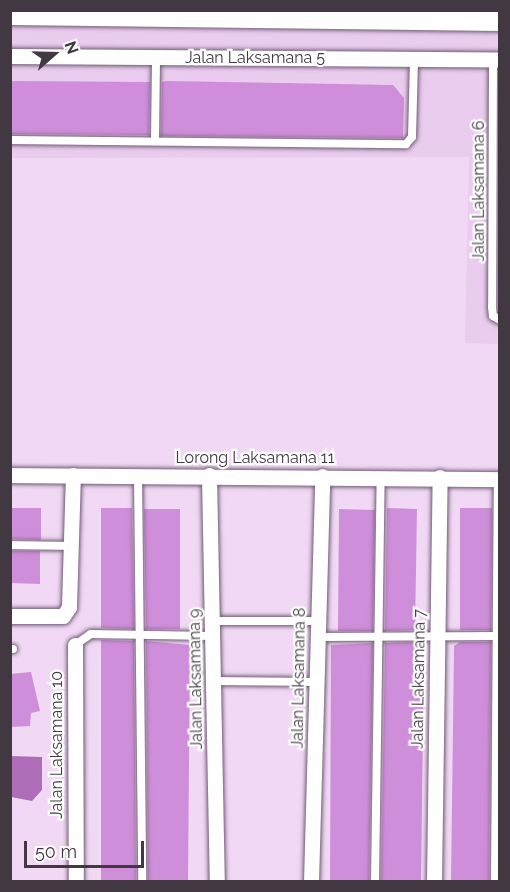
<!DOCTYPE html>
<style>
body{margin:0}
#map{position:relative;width:510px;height:892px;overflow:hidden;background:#f1d9f5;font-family:Raleway,sans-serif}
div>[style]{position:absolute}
.built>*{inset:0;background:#e9ccee}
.water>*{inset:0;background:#ad6db7}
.building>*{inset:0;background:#cf8eda}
.roads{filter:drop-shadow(0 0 2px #705b73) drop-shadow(0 0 2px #705b73)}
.lane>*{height:8px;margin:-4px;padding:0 4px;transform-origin:4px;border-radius:4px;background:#fff}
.street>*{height:15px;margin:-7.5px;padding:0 7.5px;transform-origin:7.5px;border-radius:7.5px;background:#fff}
.secondary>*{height:22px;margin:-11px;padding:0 11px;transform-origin:11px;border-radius:11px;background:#fff}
span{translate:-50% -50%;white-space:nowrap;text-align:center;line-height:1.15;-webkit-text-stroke:4.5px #fff;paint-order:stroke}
.street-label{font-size:16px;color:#413842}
.frame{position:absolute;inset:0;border:12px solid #413842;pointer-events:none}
.north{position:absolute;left:24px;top:24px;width:60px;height:60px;-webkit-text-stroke:4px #fff;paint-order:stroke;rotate:70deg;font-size:16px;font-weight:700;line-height:24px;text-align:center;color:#413842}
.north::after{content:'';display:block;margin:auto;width:21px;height:27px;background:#413842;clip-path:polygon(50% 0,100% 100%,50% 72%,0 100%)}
.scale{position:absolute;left:24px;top:841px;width:120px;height:27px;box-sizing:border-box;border:3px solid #413842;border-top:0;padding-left:8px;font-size:18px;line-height:21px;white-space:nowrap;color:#413842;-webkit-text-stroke:4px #fff;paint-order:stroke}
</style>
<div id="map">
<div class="built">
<div style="clip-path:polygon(10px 11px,499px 11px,499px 344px,465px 343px,469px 157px,11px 158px)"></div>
</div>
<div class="water">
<div style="clip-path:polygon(11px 756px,42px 757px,42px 790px,32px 801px,11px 797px)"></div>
</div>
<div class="building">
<div style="clip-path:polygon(10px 81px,150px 82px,149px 135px,10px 134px)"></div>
<div style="clip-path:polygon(167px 81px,393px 85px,404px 98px,403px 138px,161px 136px,162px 82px)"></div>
<div style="clip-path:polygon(10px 508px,41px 508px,41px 540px,10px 539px)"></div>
<div style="clip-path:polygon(101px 508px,132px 508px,134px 629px,101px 628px)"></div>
<div style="clip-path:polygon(387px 508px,417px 509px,415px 630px,385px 631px)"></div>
<div style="clip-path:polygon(460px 508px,492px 508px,491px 630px,460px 630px)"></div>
<div style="clip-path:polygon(144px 509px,180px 509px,180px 629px,146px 629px)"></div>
<div style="clip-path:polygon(339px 509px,375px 510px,373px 631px,338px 631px)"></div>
<div style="clip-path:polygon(10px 551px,40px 551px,40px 584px,10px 583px)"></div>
<div style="clip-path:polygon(101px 640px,134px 641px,136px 882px,101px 882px)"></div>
<div style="clip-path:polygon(146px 641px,190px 645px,188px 882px,148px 882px)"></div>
<div style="clip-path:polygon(414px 642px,424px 646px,421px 882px,381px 882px,385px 643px)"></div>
<div style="clip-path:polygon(460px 642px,491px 642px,489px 882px,451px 882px,454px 646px)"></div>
<div style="clip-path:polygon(373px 643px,369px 882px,330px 882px,331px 645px)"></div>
<div style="clip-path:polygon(31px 672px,40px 711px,31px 713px,30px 726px,10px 727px,10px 674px)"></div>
</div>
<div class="roads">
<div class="lane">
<div style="left:493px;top:59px;width:248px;rotate:90.2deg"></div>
<div style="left:492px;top:307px;width:9px;rotate:84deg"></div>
<div style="left:493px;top:316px;width:8px;rotate:30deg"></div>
<div style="left:10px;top:140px;width:396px;rotate:0.6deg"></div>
<div style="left:406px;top:144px;width:9px;rotate:-49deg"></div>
<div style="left:412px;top:137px;width:78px;rotate:-88.5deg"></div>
<div style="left:155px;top:141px;width:84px;rotate:-89.3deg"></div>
<div style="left:138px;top:475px;width:407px;rotate:89.4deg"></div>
<div style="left:10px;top:545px;width:62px;rotate:0.9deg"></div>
<div style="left:212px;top:621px;width:106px"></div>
<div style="left:318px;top:637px;width:182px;rotate:-0.3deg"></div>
<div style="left:75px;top:645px;width:19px;rotate:-35deg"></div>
<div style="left:91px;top:634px;width:122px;rotate:0.9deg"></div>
<div style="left:10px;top:649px;width:3px"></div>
<div style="left:215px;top:681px;width:102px;rotate:0.6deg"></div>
<div style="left:375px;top:882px;width:405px;rotate:-89.2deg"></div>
<div style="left:495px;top:882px;width:403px;rotate:-89.6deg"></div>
</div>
<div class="street">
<div style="left:10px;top:56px;width:490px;rotate:0.4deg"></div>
<div style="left:10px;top:475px;width:490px;rotate:0.5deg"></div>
<div style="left:209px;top:475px;width:407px;rotate:88.9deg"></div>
<div style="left:10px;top:616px;width:53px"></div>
<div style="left:63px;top:616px;width:11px;rotate:-56deg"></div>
<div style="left:69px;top:607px;width:132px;rotate:-88.3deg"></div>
<div style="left:75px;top:645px;width:237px;rotate:89.8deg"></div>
<div style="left:311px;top:882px;width:406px;rotate:-88.4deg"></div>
<div style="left:434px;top:882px;width:405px;rotate:-89.2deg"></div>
</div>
<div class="secondary">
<div style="left:10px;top:14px;width:490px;rotate:0.7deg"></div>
</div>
</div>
<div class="street-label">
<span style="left:255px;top:58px">Jalan Laksamana 5</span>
<span style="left:479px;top:191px;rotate:-90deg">Jalan Laksamana 6</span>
<span style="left:255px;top:458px">Lorong Laksamana 11</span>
<span style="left:299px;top:678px;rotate:-89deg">Jalan Laksamana 8</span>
<span style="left:196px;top:679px;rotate:-91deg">Jalan Laksamana 9</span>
<span style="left:419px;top:679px;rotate:-89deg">Jalan Laksamana 7</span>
<span style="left:57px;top:745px;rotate:-90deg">Jalan Laksamana 10</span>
</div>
<div class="frame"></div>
<div class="north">N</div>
<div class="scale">50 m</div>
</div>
